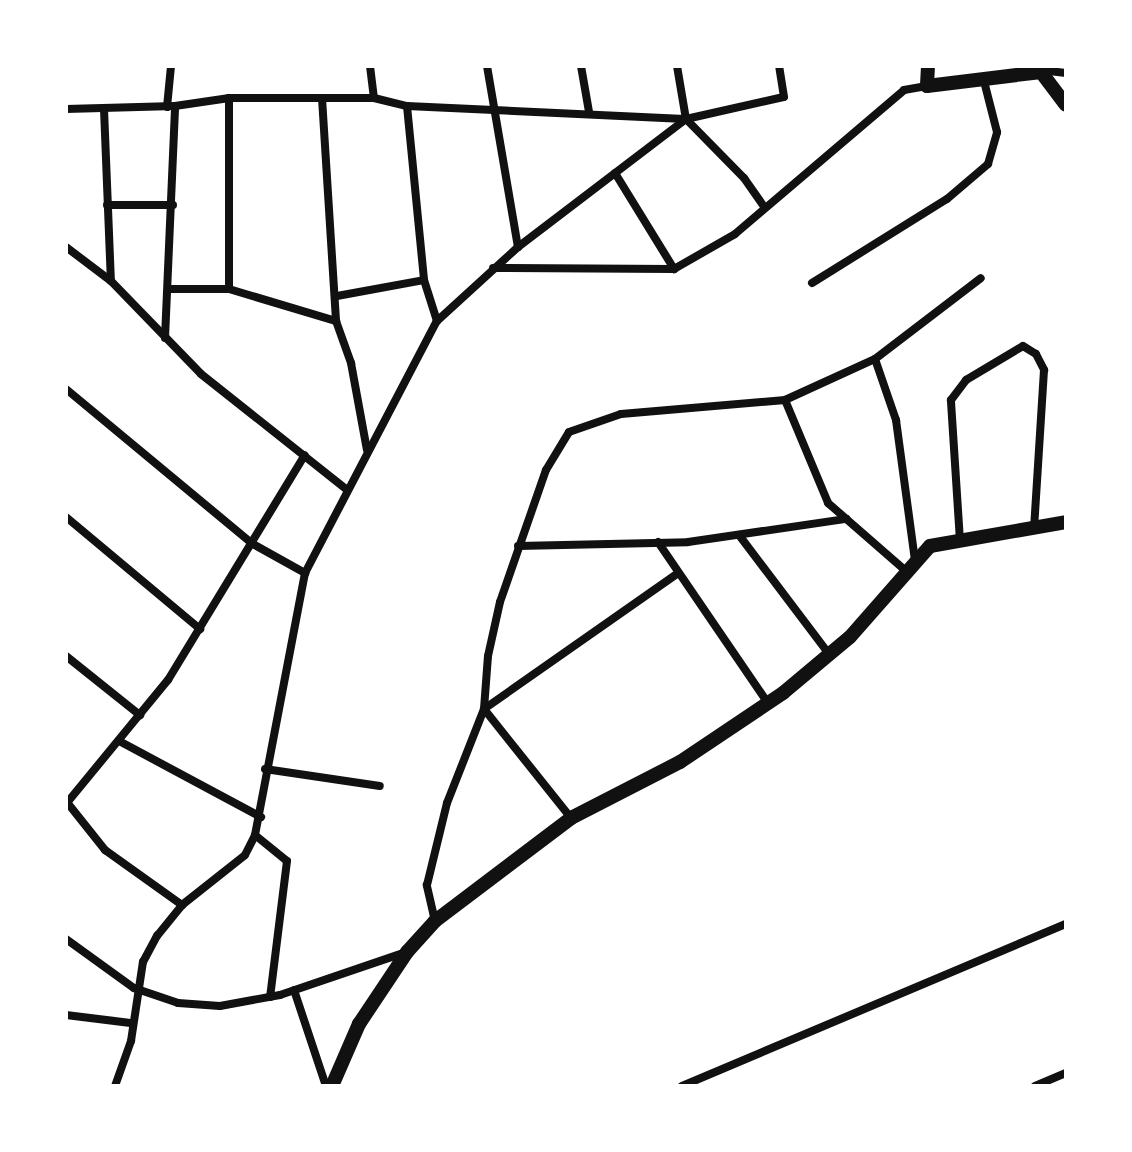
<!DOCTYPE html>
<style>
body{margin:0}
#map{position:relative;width:1132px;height:1152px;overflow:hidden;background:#fff;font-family:"Asap Condensed",sans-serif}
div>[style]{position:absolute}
.minor>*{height:8px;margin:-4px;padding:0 4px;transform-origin:4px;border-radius:4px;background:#111}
.tertiary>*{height:14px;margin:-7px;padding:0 7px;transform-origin:7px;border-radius:7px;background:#111}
span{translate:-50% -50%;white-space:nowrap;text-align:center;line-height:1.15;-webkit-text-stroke:8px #fff;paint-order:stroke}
.frame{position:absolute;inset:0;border:68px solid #fff;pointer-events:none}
</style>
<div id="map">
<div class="minor">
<div style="left:370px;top:66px;width:32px;rotate:83deg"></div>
<div style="left:487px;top:66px;width:184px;rotate:80.3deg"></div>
<div style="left:581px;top:66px;width:47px;rotate:80.1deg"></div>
<div style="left:677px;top:66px;width:54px;rotate:80.4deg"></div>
<div style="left:686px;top:119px;width:83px;rotate:45.5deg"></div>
<div style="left:744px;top:178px;width:35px;rotate:55deg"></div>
<div style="left:1041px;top:70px;width:25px;rotate:7deg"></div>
<div style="left:322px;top:98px;width:223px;rotate:86.4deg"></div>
<div style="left:336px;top:321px;width:45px;rotate:70.3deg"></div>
<div style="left:351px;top:363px;width:88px;rotate:79.6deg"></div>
<div style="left:407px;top:106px;width:175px;rotate:84.4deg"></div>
<div style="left:424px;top:280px;width:43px;rotate:72.4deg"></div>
<div style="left:167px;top:107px;width:41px;rotate:-84.4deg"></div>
<div style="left:66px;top:109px;width:109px;rotate:-1.6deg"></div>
<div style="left:175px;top:106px;width:55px;rotate:-8.4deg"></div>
<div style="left:229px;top:98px;width:145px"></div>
<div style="left:374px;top:98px;width:34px;rotate:14deg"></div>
<div style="left:407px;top:106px;width:278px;rotate:2.7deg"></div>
<div style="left:104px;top:109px;width:172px;rotate:87.7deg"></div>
<div style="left:615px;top:173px;width:113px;rotate:58.4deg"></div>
<div style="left:107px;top:205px;width:66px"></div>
<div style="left:66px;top:247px;width:56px;rotate:37.1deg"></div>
<div style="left:111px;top:281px;width:129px;rotate:45.9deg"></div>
<div style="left:201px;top:374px;width:184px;rotate:38.4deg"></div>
<div style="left:493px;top:268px;width:181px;rotate:0.3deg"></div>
<div style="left:674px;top:269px;width:70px;rotate:-29.8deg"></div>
<div style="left:735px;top:234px;width:222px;rotate:-40.4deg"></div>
<div style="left:904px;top:90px;width:23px;rotate:-10deg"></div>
<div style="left:812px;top:283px;width:159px;rotate:-31.9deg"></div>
<div style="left:947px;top:199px;width:54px;rotate:-40.5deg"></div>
<div style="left:988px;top:164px;width:33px;rotate:-74deg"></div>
<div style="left:997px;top:132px;width:53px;rotate:-104.3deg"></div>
<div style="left:170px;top:289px;width:59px"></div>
<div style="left:229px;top:289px;width:112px;rotate:16.7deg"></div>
<div style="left:229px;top:289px;width:191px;rotate:-90deg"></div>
<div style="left:337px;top:296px;width:88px;rotate:-10.4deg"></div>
<div style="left:165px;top:338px;width:232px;rotate:-87.5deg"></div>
<div style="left:875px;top:359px;width:65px;rotate:71deg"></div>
<div style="left:896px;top:420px;width:142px;rotate:82.3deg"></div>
<div style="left:66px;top:389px;width:243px;rotate:39.7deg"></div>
<div style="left:253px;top:544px;width:60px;rotate:29.1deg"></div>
<div style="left:785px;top:400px;width:99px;rotate:-24.5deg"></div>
<div style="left:875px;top:359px;width:133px;rotate:-37.4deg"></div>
<div style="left:66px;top:517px;width:175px;rotate:39.9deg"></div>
<div style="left:739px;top:535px;width:149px;rotate:52.9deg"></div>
<div style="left:960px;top:541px;width:141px;rotate:-93.7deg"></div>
<div style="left:951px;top:400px;width:25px;rotate:-53deg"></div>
<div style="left:966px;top:380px;width:66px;rotate:-30.8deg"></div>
<div style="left:1023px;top:346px;width:15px;rotate:32deg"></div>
<div style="left:1036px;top:354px;width:18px;rotate:63deg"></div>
<div style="left:1044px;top:370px;width:158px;rotate:93.6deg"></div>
<div style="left:658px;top:542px;width:195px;rotate:55.7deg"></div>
<div style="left:518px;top:546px;width:170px;rotate:-1.3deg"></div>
<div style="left:688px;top:542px;width:160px;rotate:-8.3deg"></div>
<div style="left:66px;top:656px;width:95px;rotate:38.6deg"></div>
<div style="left:121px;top:742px;width:159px;rotate:28.2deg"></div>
<div style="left:265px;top:769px;width:116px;rotate:8.4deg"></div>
<div style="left:66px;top:801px;width:63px;rotate:51.5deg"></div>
<div style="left:105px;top:850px;width:95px;rotate:35.5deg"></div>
<div style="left:66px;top:804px;width:161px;rotate:-50.6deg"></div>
<div style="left:168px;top:680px;width:263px;rotate:-58.7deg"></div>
<div style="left:571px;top:818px;width:139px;rotate:-128.6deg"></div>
<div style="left:484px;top:709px;width:236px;rotate:-35deg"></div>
<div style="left:255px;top:835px;width:41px;rotate:39.1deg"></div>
<div style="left:287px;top:861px;width:137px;rotate:97.1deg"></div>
<div style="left:435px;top:921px;width:37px;rotate:-103deg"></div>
<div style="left:427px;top:885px;width:84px;rotate:-76.3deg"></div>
<div style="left:447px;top:803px;width:101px;rotate:-68.5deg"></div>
<div style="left:484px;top:709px;width:53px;rotate:-85.7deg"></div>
<div style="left:488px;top:656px;width:55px;rotate:-77.5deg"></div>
<div style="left:500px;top:602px;width:140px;rotate:-70.8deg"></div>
<div style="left:546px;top:470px;width:44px;rotate:-58.8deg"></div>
<div style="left:569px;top:432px;width:55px;rotate:-19.1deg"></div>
<div style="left:621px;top:414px;width:165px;rotate:-4.9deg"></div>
<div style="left:785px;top:400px;width:112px;rotate:67.3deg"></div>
<div style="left:828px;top:503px;width:105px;rotate:41.1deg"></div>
<div style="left:66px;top:939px;width:84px;rotate:35.8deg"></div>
<div style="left:134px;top:988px;width:46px;rotate:18.8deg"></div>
<div style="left:178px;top:1003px;width:42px;rotate:4.1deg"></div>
<div style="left:220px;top:1006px;width:61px;rotate:-10.4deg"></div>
<div style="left:280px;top:995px;width:133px;rotate:-18.8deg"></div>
<div style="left:294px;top:990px;width:101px;rotate:71.6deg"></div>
<div style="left:66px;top:1015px;width:65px;rotate:7deg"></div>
<div style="left:115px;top:1086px;width:48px;rotate:-70.4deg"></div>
<div style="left:131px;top:1041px;width:80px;rotate:-81.4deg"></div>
<div style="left:143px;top:962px;width:30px;rotate:-62deg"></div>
<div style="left:157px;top:936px;width:40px;rotate:-51deg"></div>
<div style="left:182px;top:905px;width:80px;rotate:-38.4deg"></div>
<div style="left:245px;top:855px;width:22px;rotate:-63deg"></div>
<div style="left:255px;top:835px;width:267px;rotate:-79.2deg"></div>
<div style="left:305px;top:573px;width:284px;rotate:-62.4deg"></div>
<div style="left:437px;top:321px;width:110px;rotate:-42.4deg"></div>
<div style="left:518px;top:247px;width:211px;rotate:-37.3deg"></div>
<div style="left:686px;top:119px;width:100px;rotate:-12.7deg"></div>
<div style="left:784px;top:97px;width:31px;rotate:-99deg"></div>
<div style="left:682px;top:1086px;width:417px;rotate:-22.9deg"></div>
<div style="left:1035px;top:1086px;width:34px;rotate:-23deg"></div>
</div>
<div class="tertiary">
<div style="left:928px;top:66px;width:20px;rotate:93deg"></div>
<div style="left:927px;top:86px;width:115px;rotate:-7deg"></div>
<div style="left:1041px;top:72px;width:41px;rotate:52.9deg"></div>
<div style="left:332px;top:1086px;width:68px;rotate:-66.5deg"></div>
<div style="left:359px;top:1024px;width:87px;rotate:-56.3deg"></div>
<div style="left:407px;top:952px;width:42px;rotate:-47.9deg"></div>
<div style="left:435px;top:921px;width:171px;rotate:-37.1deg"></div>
<div style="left:571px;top:818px;width:123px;rotate:-27.2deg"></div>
<div style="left:680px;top:762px;width:124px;rotate:-33.8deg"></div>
<div style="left:783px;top:693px;width:87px;rotate:-39.9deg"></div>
<div style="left:850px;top:637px;width:121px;rotate:-48.7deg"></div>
<div style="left:930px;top:546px;width:138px;rotate:-10deg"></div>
</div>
<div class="frame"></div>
</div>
